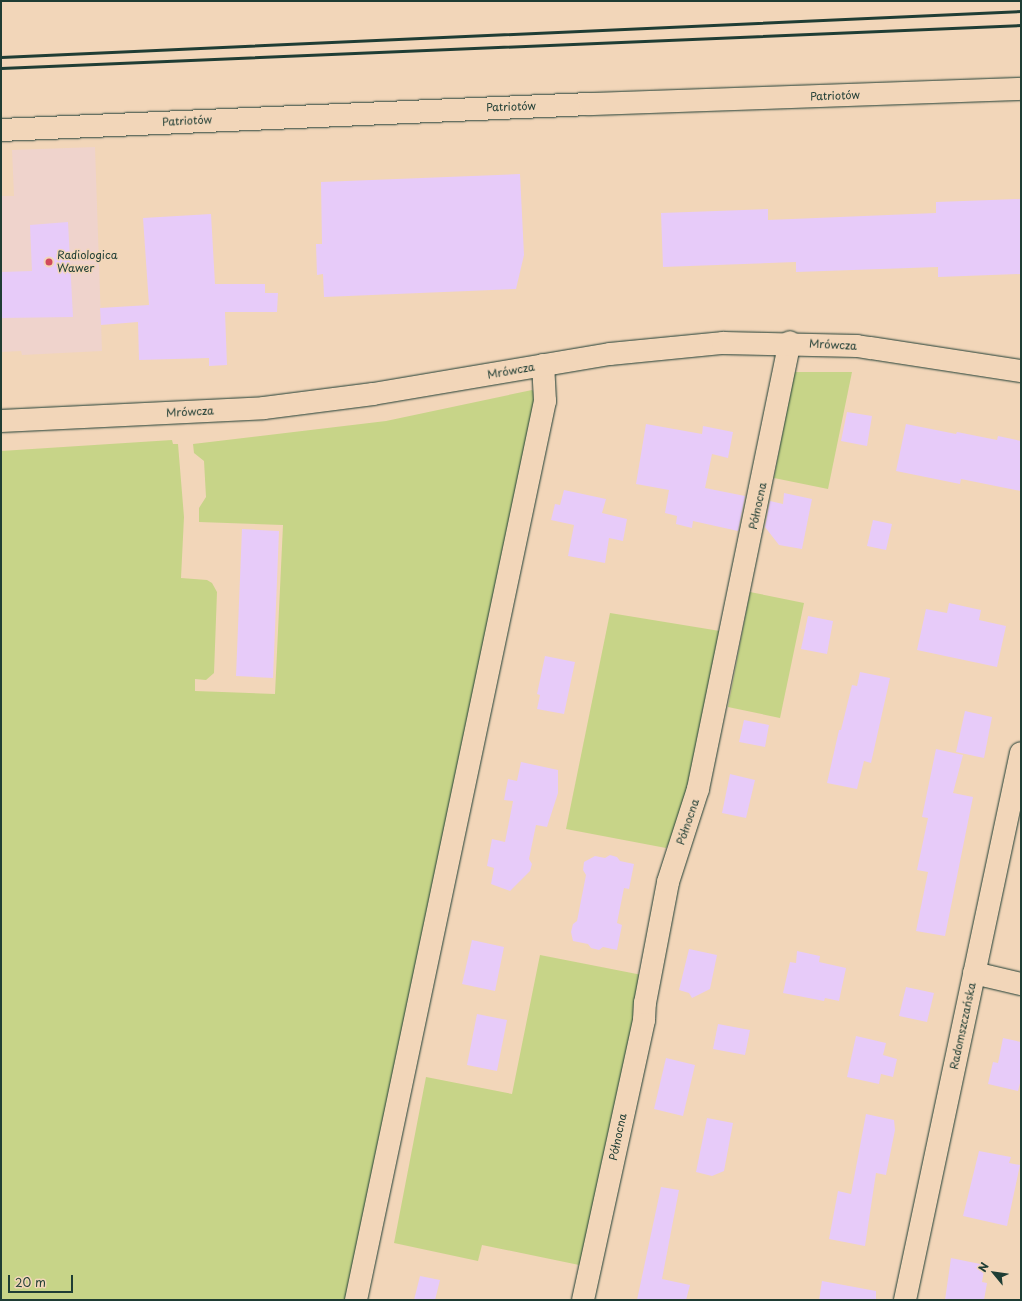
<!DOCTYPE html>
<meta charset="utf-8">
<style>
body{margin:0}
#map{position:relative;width:1022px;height:1301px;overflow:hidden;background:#f2d6b9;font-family:"Playpen Sans",sans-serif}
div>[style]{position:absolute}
.built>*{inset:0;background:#efd3cc}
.green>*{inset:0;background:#c7d488}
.building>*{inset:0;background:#e7cbf9}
.roads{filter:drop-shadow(0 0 1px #1f3d34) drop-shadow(0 0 1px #1f3d34)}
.street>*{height:22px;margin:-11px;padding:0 11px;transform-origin:11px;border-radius:11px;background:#f2d6b9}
.secondary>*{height:22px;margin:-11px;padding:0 11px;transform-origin:11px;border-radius:11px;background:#f2d6b9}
.rail>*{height:3px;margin:-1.5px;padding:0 1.5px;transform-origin:1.5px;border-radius:1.5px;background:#1f3d34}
.dots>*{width:11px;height:11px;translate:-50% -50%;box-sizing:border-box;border:2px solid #f2d6b9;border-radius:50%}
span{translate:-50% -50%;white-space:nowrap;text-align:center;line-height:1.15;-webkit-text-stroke:3px #f2d6b9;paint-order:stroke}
.street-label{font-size:11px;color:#1f3d34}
.poi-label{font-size:11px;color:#1f3d34}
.left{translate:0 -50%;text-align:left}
.frame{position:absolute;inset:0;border:2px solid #1f3d34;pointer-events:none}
.north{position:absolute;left:974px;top:1253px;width:40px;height:40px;-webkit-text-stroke:3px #f2d6b9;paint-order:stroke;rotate:299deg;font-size:11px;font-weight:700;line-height:16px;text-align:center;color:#1f3d34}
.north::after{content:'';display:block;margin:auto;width:14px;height:18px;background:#1f3d34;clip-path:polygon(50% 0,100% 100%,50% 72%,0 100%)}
.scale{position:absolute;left:8px;top:1275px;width:65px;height:18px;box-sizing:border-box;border:2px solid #1f3d34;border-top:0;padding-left:5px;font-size:12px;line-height:14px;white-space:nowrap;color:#1f3d34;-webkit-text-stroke:3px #f2d6b9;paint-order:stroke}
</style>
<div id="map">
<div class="built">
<div style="clip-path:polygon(95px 147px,102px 351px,22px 355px,21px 351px,1px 352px,1px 196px,14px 196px,12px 150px)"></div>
</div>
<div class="green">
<div style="clip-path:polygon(794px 372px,852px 372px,828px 489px,774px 478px)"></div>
<div style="clip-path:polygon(532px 390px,537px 395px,345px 1300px,1px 1300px,1px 451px,172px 440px,173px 444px,178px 444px,184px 517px,181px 578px,207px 580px,212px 583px,217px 592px,214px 673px,206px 680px,195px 679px,195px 691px,275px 694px,283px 525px,199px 522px,199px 508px,206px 497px,204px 461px,194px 453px,193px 444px,386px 421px)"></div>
<div style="clip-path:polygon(750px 592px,804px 603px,780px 718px,728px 707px)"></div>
<div style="clip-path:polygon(610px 613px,726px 632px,684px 816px,666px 848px,566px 829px)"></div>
<div style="clip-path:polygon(540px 955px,642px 975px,584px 1266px,482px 1245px,478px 1261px,394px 1243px,426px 1077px,512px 1094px)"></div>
</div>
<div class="building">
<div style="clip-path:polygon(520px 174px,524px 255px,516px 289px,324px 297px,323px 274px,317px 275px,316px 244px,322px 244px,321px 182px)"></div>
<div style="clip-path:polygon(1021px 199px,1021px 274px,938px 277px,938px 267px,796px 272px,796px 262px,663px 267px,661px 213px,768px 209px,768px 220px,936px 213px,936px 202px)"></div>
<div style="clip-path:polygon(211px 214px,215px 284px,265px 284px,265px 293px,278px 293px,277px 312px,225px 312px,227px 365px,209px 366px,209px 358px,139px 360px,138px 322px,101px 325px,100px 308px,149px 305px,143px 218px)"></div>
<div style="clip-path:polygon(68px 222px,73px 317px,1px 318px,1px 272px,32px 271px,30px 225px)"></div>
<div style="clip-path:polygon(847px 412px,872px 416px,867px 446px,841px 441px)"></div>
<div style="clip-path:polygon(646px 424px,702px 434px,703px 426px,733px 432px,728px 458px,712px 454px,705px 488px,745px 496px,738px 531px,693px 521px,692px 528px,676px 524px,677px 516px,665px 513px,669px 490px,636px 484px)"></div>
<div style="clip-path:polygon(906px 424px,956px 434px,957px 432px,997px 440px,998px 436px,1021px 441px,1021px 491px,961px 479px,960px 484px,896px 471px)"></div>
<div style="clip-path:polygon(564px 490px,606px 499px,602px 513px,627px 519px,623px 541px,609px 538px,605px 563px,568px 556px,574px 525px,551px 520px,555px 504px,560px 505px)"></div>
<div style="clip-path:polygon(784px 493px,812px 499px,802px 549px,779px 545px,765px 527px,770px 501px,783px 504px)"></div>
<div style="clip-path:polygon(873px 520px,892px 524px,886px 550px,867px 546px)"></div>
<div style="clip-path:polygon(242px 529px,279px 531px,273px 678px,236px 676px)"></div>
<div style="clip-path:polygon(949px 603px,981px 610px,979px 620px,1006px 626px,997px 667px,917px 650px,926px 609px,947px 613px)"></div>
<div style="clip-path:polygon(808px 616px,833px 621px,827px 654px,801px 649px)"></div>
<div style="clip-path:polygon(545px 656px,575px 662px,564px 714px,537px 709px,540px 695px,537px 694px)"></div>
<div style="clip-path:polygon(860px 672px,890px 678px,871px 763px,864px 761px,857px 789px,827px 783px,839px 730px,841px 730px,852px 685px,857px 686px)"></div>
<div style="clip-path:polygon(965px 711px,992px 717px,984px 758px,956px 752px)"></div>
<div style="clip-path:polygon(744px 720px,769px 725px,765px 747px,739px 742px)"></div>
<div style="clip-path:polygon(936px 749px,963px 755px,953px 793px,973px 797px,945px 936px,916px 931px,928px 872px,917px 870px,928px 818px,922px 817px)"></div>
<div style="clip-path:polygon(521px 762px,558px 770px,558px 793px,547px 827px,536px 825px,529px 859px,532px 864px,530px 871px,510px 891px,491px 884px,494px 868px,487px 866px,492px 839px,505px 842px,513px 801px,504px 800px,506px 789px,508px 779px,517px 781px)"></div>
<div style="clip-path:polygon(730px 774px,755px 780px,746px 818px,722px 813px)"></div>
<div style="clip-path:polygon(610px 855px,617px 857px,620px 861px,634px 864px,629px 889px,624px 888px,617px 923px,622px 925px,617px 950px,603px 947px,599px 950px,591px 948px,588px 944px,573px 941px,571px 932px,573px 924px,577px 921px,586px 875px,583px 870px,584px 862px,595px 856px,605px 858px)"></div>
<div style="clip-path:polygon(472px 940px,504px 947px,495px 991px,462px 984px)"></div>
<div style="clip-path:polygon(689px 949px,717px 955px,710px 989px,692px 998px,689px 993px,679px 990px)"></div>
<div style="clip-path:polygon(797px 951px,820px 956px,819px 962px,846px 968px,839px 1001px,825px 998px,824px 1001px,783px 993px,790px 962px,796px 963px)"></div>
<div style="clip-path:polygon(906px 987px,934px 993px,927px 1022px,899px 1016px)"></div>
<div style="clip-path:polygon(477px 1014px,507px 1020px,497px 1071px,467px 1065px)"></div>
<div style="clip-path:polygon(718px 1024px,750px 1030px,745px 1055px,713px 1049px)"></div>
<div style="clip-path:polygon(856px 1036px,886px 1043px,883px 1055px,897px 1059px,893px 1077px,881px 1074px,879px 1084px,847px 1077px)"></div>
<div style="clip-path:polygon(1003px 1038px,1021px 1042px,1021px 1079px,1018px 1091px,988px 1084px,993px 1062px,998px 1063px)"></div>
<div style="clip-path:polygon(666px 1058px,695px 1065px,683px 1116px,654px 1109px)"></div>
<div style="clip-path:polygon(866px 1114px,894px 1120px,895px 1130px,886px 1175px,876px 1173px,865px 1246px,829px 1239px,838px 1191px,851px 1194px)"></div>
<div style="clip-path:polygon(707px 1118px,733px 1123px,724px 1171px,712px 1176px,696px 1172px)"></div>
<div style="clip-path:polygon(979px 1151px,1011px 1157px,1009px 1163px,1020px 1165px,1007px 1226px,963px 1216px)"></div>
<div style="clip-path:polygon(661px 1187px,679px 1190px,662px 1279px,690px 1285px,686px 1300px,637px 1300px)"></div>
<div style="clip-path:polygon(951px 1258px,985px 1265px,982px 1282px,987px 1283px,984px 1300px,945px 1300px)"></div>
<div style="clip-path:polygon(420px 1276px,440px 1280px,435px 1300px,414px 1300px)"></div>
<div style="clip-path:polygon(822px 1281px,876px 1291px,876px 1300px,819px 1300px)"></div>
</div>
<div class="roads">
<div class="street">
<div style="left:974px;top:973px;width:48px;rotate:13.2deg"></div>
<div style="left:356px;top:1300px;width:919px;rotate:-78.13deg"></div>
<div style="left:545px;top:401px;width:36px;rotate:-93deg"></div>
<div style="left:583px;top:1300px;width:287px;rotate:-77.7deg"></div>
<div style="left:644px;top:1020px;width:17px;rotate:-87deg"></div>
<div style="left:645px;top:1003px;width:123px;rotate:-79.2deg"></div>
<div style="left:668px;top:882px;width:98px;rotate:-72.1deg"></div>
<div style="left:698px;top:789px;width:456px;rotate:-78.4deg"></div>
<div style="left:905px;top:1300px;width:559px;rotate:-78.03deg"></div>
</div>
<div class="secondary">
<div style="left:1px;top:130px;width:590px;rotate:-2.53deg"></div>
<div style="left:590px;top:104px;width:431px;rotate:-2deg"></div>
<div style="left:1px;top:421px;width:263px;rotate:-2.8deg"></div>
<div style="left:264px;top:408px;width:110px;rotate:-7.3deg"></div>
<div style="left:373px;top:394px;width:240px;rotate:-9.6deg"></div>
<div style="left:610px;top:354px;width:114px;rotate:-5.6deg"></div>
<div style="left:723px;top:343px;width:134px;rotate:1.3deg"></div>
<div style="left:857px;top:346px;width:166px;rotate:8.7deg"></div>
</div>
</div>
<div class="rail">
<div style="left:1px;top:57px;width:1021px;rotate:-2.58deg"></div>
<div style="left:1px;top:68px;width:1021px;rotate:-2.41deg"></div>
</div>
<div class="dots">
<div style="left:49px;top:262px;background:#d1495b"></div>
</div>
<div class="street-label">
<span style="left:835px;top:96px;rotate:-2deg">Patriotów</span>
<span style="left:511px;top:107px;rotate:-2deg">Patriotów</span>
<span style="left:187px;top:121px;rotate:-3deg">Patriotów</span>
<span style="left:833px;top:345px;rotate:3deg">Mrówcza</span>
<span style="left:511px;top:371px;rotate:-10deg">Mrówcza</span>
<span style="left:190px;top:412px;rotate:-3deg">Mrówcza</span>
<span style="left:758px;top:506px;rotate:-78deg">Północna</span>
<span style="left:688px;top:822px;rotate:-71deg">Północna</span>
<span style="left:963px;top:1026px;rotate:-78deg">Radomszczańska</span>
<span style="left:618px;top:1137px;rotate:-78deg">Północna</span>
</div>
<div class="poi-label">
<span class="left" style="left:57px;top:262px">Radiologica<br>Wawer</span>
</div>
<div class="frame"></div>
<div class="north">N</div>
<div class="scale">20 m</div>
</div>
